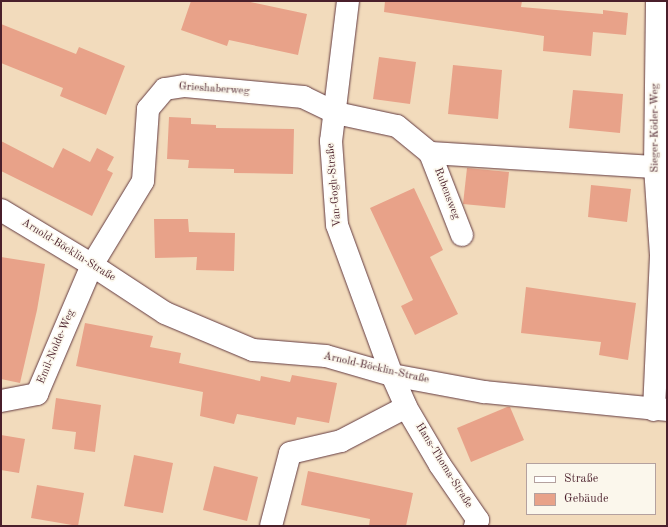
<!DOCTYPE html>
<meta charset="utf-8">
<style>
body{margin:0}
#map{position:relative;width:668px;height:527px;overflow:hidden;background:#f2dbbc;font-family:"Old Standard TT",serif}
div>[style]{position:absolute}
.building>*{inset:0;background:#e8a289}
.roads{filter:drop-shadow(0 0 1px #633b41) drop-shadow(0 0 1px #633b41)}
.minor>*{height:22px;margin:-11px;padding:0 11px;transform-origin:11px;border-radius:11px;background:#fff}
span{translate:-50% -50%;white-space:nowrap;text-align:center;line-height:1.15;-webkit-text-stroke:3px #fbf7ec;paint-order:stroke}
.street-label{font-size:11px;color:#4a1f2b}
.frame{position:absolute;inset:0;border:2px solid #4a1f2b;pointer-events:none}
.legend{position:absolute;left:526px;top:463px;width:130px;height:52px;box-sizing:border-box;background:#fbf7ec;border:1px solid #b4a19f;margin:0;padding:5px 7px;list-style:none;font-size:12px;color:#4a1f2b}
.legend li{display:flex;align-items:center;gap:8px;height:20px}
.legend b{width:20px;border:1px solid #b4a19f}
</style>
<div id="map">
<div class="building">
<div style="clip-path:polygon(191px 1px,246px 1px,307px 14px,298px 55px,229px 40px,227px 46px,181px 30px)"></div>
<div style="clip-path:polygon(385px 1px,522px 1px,521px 7px,603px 14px,603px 10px,628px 13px,626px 35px,593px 32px,591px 56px,543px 51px,544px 36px,384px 12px)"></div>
<div style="clip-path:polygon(1px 24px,76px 54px,79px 47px,125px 66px,106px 115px,60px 96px,63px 88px,1px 63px)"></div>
<div style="clip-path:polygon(379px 57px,416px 62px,410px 104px,373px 99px)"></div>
<div style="clip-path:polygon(453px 65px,502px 70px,498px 119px,448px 114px)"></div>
<div style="clip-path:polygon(573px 90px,623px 94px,620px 133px,569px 128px)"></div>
<div style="clip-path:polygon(169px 117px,191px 118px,191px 124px,216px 125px,216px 128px,294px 129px,293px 174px,234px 173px,234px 169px,188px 168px,189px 160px,167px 159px)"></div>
<div style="clip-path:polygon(1px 141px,53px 168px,63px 148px,90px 162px,97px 148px,114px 157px,107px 170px,113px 173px,92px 216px,1px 171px)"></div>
<div style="clip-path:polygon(467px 168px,509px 172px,505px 208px,463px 204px)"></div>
<div style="clip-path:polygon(591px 185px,631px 189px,627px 222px,588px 217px)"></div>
<div style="clip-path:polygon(414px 188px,443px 250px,430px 257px,458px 314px,415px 335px,401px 306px,413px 300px,370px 208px)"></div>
<div style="clip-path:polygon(154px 219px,188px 219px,189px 232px,235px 233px,234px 271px,196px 270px,197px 257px,155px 258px)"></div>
<div style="clip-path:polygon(1px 257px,45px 264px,37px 310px,20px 383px,1px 379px)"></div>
<div style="clip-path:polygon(526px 287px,636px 303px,628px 360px,599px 355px,601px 342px,521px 333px)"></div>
<div style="clip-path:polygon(85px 323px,153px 336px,150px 347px,181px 353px,179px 363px,260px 381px,261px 376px,290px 382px,292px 375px,337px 383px,329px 423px,297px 417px,295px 425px,237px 414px,234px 424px,200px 416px,203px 392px,76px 366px)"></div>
<div style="clip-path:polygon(56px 398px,101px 405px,95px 452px,74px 449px,76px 432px,52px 429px)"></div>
<div style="clip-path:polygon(507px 407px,510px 407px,524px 440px,471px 462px,457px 428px)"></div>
<div style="clip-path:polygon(1px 435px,25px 439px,19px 473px,1px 470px)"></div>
<div style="clip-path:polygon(134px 455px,173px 463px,163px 513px,124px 506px)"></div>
<div style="clip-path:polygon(214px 466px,258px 477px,247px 521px,203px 510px)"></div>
<div style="clip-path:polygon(308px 471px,413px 493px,406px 526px,369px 526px,370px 519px,301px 505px)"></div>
<div style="clip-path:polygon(37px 485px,84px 493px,78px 526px,31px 518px)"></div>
</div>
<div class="roads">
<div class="minor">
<div style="left:348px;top:1px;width:141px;rotate:96.9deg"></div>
<div style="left:331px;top:141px;width:84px;rotate:85.9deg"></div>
<div style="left:337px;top:225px;width:160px;rotate:69.9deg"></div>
<div style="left:392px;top:375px;width:35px;rotate:66deg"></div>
<div style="left:406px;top:407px;width:67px;rotate:59.6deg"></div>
<div style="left:440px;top:465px;width:67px;rotate:55.4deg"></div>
<div style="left:478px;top:520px;width:7px;rotate:117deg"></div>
<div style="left:430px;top:153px;width:88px;rotate:68.7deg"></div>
<div style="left:1px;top:210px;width:106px;rotate:31.1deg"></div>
<div style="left:92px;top:265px;width:87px;rotate:33.3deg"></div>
<div style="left:165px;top:313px;width:95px;rotate:22.8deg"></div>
<div style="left:253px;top:350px;width:73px;rotate:4.7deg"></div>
<div style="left:326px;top:356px;width:69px;rotate:16.1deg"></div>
<div style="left:392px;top:375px;width:94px;rotate:10.5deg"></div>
<div style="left:484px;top:392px;width:184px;rotate:5.6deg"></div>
<div style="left:1px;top:401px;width:37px;rotate:-11deg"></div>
<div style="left:37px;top:394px;width:140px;rotate:-66.9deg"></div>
<div style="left:92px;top:265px;width:98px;rotate:-58.7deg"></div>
<div style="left:143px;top:181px;width:72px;rotate:-86deg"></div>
<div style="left:148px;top:109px;width:26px;rotate:-50deg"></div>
<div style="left:165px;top:89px;width:20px;rotate:-9deg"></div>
<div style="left:185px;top:86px;width:119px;rotate:5.3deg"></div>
<div style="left:303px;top:97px;width:37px;rotate:26deg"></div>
<div style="left:336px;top:113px;width:62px;rotate:12deg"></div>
<div style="left:397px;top:126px;width:43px;rotate:39.3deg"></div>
<div style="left:430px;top:153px;width:225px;rotate:3.6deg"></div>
<div style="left:654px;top:410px;width:155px;rotate:-87.4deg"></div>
<div style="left:661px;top:255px;width:88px;rotate:-93.9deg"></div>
<div style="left:655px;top:167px;width:166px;rotate:-89.3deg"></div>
<div style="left:271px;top:526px;width:75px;rotate:-75.4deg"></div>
<div style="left:290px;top:453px;width:52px;rotate:-13.2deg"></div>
<div style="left:341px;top:441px;width:73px;rotate:-27.6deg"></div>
</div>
</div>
<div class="street-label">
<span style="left:214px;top:90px;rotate:4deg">Grieshaberweg</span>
<span style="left:656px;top:128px;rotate:-90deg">Sieger-Köder-Weg</span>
<span style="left:335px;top:185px;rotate:-95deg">Van-Gogh-Straße</span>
<span style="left:446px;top:194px;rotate:69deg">Rubensweg</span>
<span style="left:68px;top:251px;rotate:32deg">Arnold-Böcklin-Straße</span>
<span style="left:57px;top:347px;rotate:-67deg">Emil-Nolde-Weg</span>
<span style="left:376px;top:369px;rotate:13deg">Arnold-Böcklin-Straße</span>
<span style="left:443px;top:466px;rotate:58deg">Hans-Thoma-Straße</span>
</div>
<div class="frame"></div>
<ul class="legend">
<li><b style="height:5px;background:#fff"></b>Straße</li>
<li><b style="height:11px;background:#e8a289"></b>Gebäude</li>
</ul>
</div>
